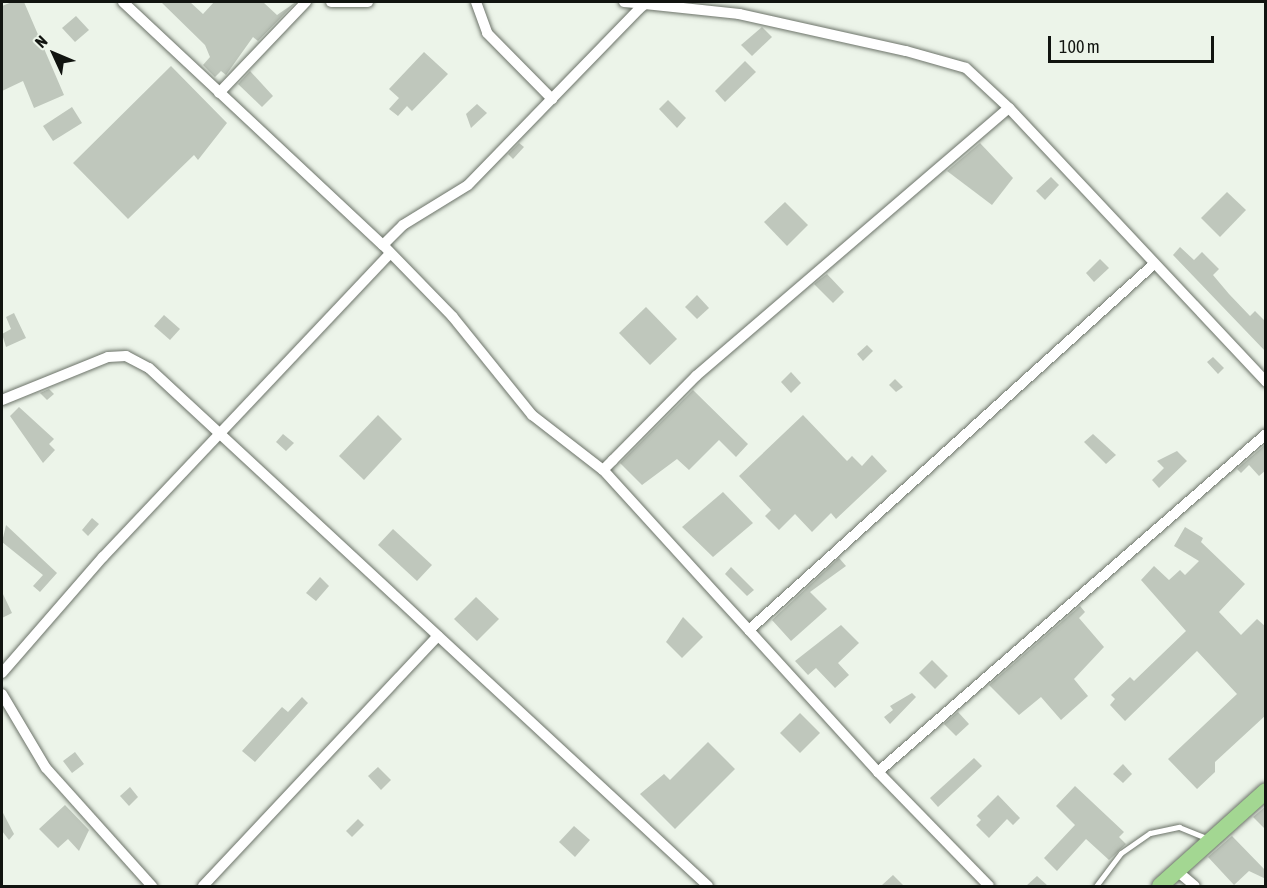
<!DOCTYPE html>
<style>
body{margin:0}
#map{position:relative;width:1267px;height:888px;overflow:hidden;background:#ecf4e9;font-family:"Asap Condensed",sans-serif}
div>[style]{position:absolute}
.building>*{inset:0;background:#bfc7bc}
.roads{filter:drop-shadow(0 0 2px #6c7369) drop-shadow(0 0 2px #6c7369)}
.service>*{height:5px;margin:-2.5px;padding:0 2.5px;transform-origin:2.5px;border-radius:2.5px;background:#fff}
.minor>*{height:10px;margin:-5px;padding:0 5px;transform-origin:5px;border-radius:5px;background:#fff}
.primary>*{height:16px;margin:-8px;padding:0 8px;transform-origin:8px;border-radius:8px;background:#a3d792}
span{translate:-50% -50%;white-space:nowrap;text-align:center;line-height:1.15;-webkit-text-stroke:4.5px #ecf4e9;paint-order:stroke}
.frame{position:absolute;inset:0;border:3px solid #111410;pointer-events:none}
.north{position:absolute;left:24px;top:24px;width:60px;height:60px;-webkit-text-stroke:4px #ecf4e9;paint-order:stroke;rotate:314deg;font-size:16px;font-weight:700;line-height:24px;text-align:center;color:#111410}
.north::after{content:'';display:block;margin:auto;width:21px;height:27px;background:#111410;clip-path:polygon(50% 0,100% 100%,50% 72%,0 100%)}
.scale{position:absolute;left:1048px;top:36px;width:166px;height:27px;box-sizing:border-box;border:3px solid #111410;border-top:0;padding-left:8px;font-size:18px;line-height:21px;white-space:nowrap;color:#111410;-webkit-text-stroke:4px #ecf4e9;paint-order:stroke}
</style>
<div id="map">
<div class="building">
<div style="clip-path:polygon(12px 2px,24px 2px,64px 95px,34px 108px,23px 81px,2px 91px,2px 6px)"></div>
<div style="clip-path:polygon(161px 2px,190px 2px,203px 14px,214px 2px,263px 2px,277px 15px,296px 2px,258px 41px,253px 37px,226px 75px,221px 71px,215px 77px,203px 65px,210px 57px,205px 45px)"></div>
<div style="clip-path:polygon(76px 16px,89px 30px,75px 42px,62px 28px)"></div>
<div style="clip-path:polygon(762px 27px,772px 37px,752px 56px,741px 45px)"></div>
<div style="clip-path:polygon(424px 52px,448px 74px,412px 111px,407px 106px,398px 116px,389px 109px,399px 98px,389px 89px)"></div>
<div style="clip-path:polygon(745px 61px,756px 72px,725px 102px,715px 91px)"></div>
<div style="clip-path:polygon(171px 66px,227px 123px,198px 160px,194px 155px,128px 219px,73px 163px)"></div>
<div style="clip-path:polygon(250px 71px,273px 96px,262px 107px,238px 84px)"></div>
<div style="clip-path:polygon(668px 100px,686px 118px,677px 128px,659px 109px)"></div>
<div style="clip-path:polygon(477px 104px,487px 113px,471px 128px,466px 114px)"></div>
<div style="clip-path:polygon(72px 107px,82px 123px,53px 141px,43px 126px)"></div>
<div style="clip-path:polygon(519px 143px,524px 147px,513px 159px,508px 154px)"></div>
<div style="clip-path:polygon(980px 143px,1013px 178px,992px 205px,947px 171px)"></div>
<div style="clip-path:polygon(1051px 177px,1059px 185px,1045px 200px,1036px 191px)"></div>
<div style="clip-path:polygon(1227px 192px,1246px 210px,1220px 237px,1201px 218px)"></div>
<div style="clip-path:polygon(785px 202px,808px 225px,787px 246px,764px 222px)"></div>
<div style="clip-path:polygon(1180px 247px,1194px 260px,1202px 252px,1219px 269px,1213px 275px,1229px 294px,1250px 316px,1255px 311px,1266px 322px,1266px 352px,1173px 255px)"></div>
<div style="clip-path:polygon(1100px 259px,1109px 268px,1094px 282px,1086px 273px)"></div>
<div style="clip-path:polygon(827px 274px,844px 292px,833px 303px,814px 284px)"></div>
<div style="clip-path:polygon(697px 295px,709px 308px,697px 319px,685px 307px)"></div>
<div style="clip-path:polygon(646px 307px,677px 339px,650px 365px,619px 333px)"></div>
<div style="clip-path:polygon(14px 313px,26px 338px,6px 347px,2px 334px,11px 329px,6px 317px)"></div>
<div style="clip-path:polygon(164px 315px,180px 329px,170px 340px,154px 326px)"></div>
<div style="clip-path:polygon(867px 345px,873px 351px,863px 361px,857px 354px)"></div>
<div style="clip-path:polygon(1213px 357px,1224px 368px,1218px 374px,1207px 362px)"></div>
<div style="clip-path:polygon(791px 372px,801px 383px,791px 393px,781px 382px)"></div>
<div style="clip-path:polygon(895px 379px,903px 387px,896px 392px,889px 385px)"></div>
<div style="clip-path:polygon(49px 389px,54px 394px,47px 400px,40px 393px)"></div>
<div style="clip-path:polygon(693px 390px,748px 444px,736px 457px,719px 440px,689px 470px,677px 459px,642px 485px,620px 463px)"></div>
<div style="clip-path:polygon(19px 407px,54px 439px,49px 444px,55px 450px,43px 463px,10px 416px)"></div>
<div style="clip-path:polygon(378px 415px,402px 439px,364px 480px,339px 456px)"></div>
<div style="clip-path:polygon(803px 415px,847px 461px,852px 456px,862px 466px,872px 455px,887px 471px,836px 519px,831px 513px,812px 532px,795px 514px,779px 530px,765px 516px,771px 510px,739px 476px)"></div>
<div style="clip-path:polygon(283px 434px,294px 443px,286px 451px,276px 442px)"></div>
<div style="clip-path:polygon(1093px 434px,1116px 455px,1106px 464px,1084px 442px)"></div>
<div style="clip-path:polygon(1266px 444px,1266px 470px,1259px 476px,1249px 465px,1241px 473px,1237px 469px)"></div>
<div style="clip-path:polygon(1177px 451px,1187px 461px,1159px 488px,1152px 480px,1164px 468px,1157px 461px)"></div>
<div style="clip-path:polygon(723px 492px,753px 523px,713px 557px,682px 527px)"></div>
<div style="clip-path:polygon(92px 518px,99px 524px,88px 536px,82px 530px)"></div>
<div style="clip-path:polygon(6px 525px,57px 573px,40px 592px,33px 586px,43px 575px,2px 542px)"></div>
<div style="clip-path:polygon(1185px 527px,1203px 538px,1201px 542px,1245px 584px,1219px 612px,1241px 635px,1257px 619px,1266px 627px,1266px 715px,1215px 762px,1215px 772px,1197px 789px,1168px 759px,1237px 694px,1197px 651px,1125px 721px,1110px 705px,1115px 699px,1111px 695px,1130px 677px,1134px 681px,1186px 631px,1141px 580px,1154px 566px,1169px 580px,1180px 570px,1185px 575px,1199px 561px,1174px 546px)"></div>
<div style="clip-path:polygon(393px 529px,432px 565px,417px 581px,378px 545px)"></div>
<div style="clip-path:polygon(839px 558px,846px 566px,810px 592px,827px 609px,791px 641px,772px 620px)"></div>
<div style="clip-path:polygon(731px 567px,754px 590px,747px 596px,725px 574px)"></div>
<div style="clip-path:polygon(320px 577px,329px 586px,316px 601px,306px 593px)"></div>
<div style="clip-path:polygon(2px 592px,12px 613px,2px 618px)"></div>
<div style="clip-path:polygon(476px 597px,499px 619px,477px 641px,454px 619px)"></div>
<div style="clip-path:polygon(1080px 606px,1085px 612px,1079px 618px,1104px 647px,1074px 679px,1088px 696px,1061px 720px,1041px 697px,1019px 715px,989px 685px)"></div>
<div style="clip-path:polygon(683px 617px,703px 637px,682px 658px,666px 642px)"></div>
<div style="clip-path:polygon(841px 625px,859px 643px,838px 663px,849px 675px,835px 688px,816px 668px,808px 675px,795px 661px)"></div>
<div style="clip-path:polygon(932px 660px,948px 676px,935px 689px,919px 673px)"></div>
<div style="clip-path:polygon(912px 693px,916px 697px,890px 724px,884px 717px,893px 710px,890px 706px)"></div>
<div style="clip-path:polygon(302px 697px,308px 703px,255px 762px,242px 751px,282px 707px,288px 712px)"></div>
<div style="clip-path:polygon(958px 712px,969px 724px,956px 736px,944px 724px)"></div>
<div style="clip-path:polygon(800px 713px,820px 733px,800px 753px,780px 733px)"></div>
<div style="clip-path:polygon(708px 742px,735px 769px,675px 829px,640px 794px,664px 774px,670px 780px)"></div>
<div style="clip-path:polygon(75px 752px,84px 764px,72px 773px,63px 761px)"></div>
<div style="clip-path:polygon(974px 758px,982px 766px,938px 807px,930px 798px)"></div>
<div style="clip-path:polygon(1123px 764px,1132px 774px,1123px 783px,1113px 774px)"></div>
<div style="clip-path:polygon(378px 767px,391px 780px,381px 790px,368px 776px)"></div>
<div style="clip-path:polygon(1075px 786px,1124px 832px,1119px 837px,1126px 844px,1109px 860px,1086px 839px,1057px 871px,1044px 858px,1075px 825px,1056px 806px)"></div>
<div style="clip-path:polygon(130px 787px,138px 797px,129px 806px,120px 796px)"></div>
<div style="clip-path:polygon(998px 795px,1020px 818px,1013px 825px,1007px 819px,989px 838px,976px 825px,981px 820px,977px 816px)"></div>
<div style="clip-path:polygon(65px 805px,89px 830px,79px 851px,68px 839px,58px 848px,39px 829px)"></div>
<div style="clip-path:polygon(1266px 806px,1266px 830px,1253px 817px)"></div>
<div style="clip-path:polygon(2px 811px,14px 834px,9px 840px,2px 831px)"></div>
<div style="clip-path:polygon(358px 819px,364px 825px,352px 837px,346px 831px)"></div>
<div style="clip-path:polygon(574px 826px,590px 840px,575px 857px,559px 842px)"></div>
<div style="clip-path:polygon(1232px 836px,1266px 871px,1266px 879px,1249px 871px,1234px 885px,1208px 857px)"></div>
<div style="clip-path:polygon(893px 875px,904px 886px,881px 886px)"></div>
<div style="clip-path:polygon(1037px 876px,1048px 886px,1026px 886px)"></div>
</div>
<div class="roads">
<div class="service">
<div style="left:1096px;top:886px;width:41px;rotate:-52.9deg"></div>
<div style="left:1121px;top:853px;width:35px;rotate:-35deg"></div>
<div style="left:1150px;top:833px;width:30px;rotate:-12deg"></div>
<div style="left:1179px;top:827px;width:31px;rotate:22deg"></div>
</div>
<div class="minor">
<div style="left:123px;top:2px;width:356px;rotate:43.1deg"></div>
<div style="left:331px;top:2px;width:37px"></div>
<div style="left:476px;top:2px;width:33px;rotate:70deg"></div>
<div style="left:487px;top:33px;width:93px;rotate:45.4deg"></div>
<div style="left:624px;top:2px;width:21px;rotate:5deg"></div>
<div style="left:219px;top:93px;width:126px;rotate:-46.3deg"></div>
<div style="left:2px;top:400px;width:114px;rotate:-22.1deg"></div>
<div style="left:108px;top:357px;width:18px;rotate:-3deg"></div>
<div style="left:126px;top:356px;width:26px;rotate:28deg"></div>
<div style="left:149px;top:368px;width:762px;rotate:42.82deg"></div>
<div style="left:603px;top:470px;width:90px;rotate:-142.2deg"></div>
<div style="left:532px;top:415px;width:126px;rotate:-128.9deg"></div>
<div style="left:453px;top:317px;width:100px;rotate:-134.2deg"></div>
<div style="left:383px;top:245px;width:28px;rotate:-45deg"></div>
<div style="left:403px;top:225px;width:76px;rotate:-31.6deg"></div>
<div style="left:468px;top:185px;width:245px;rotate:-45.8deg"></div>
<div style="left:639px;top:9px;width:8px;rotate:-40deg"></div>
<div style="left:645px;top:4px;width:95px;rotate:6.1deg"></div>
<div style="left:739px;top:14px;width:171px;rotate:12.5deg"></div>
<div style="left:906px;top:51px;width:62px;rotate:15.8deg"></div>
<div style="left:966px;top:68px;width:59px;rotate:42.9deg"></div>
<div style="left:749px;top:630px;width:546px;rotate:-42.1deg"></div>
<div style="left:2px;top:673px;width:154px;rotate:-49deg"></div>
<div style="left:103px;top:557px;width:417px;rotate:-46.6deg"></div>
<div style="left:2px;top:694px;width:86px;rotate:59.3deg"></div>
<div style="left:46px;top:768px;width:159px;rotate:48.1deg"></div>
<div style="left:878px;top:772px;width:408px;rotate:-132.3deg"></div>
<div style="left:603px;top:470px;width:14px;rotate:-45deg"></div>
<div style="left:613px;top:460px;width:118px;rotate:-45.3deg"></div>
<div style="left:696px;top:376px;width:412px;rotate:-40.6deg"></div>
<div style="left:1009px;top:108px;width:376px;rotate:46.8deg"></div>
<div style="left:1177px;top:871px;width:23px;rotate:40deg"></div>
<div style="left:203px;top:886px;width:343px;rotate:-46.8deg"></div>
<div style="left:989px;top:886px;width:159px;rotate:-134.2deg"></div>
<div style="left:878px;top:772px;width:515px;rotate:-41.06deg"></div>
</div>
<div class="primary">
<div style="left:1160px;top:886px;width:142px;rotate:-41.9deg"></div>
</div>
</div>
<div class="frame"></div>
<div class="north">N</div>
<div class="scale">100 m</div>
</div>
